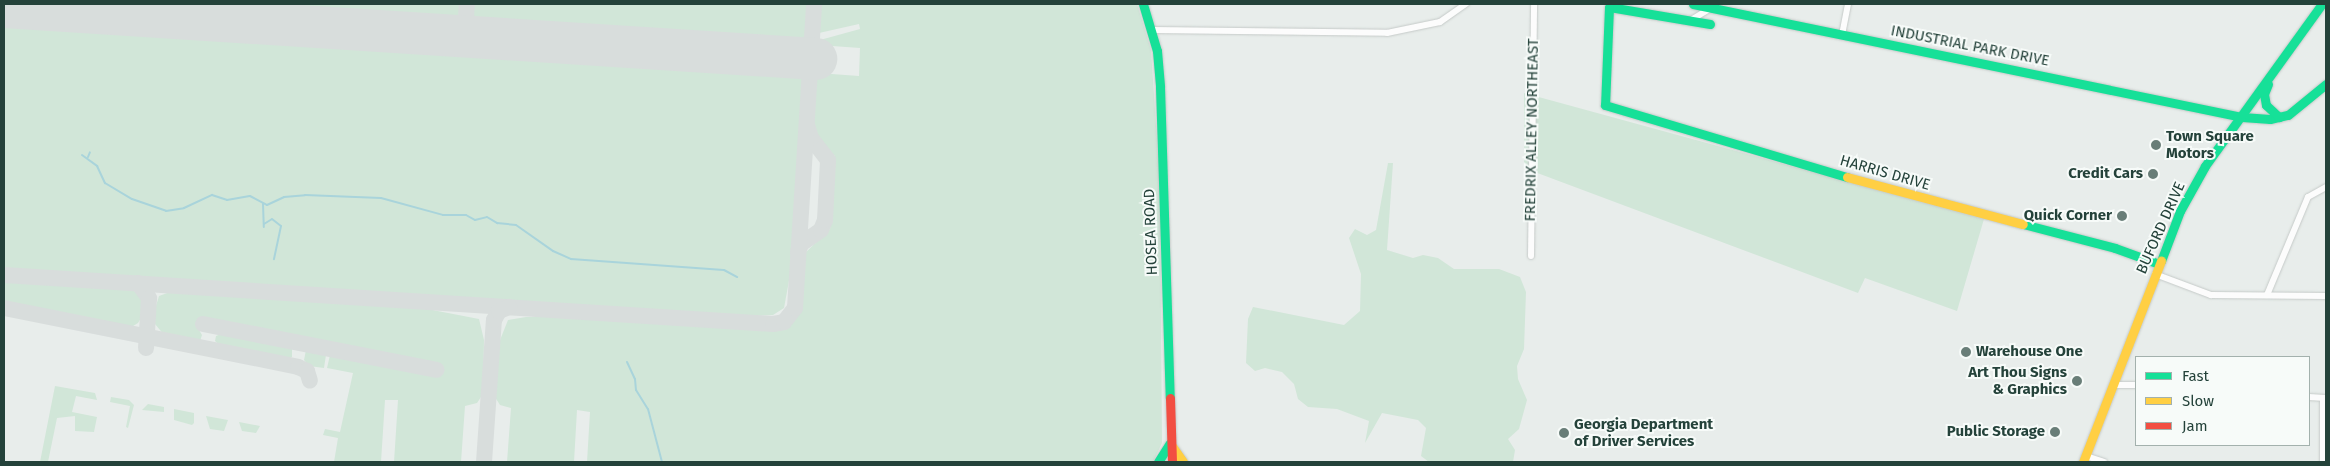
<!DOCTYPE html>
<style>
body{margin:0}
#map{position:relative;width:2330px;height:466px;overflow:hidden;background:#e8edeb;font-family:"Fira Sans",sans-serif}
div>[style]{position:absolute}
.green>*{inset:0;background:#d1e6d8}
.stream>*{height:2px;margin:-1px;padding:0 1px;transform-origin:1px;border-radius:1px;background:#a9d4db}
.taxiway>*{height:16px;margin:-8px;padding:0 8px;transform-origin:8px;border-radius:8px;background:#d8dddc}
.runway>*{height:42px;margin:-21px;padding:0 21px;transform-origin:21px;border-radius:21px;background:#d8dddc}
.roads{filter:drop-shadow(0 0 1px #c5cac8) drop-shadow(0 0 1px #c5cac8)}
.street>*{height:6px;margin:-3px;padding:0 3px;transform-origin:3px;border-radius:3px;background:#fcfcfc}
.fast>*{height:9px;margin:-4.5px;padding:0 4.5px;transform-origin:4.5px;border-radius:4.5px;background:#16e098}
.slow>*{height:9px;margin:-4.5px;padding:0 4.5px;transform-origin:4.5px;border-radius:4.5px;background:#ffcf43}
.jam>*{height:9px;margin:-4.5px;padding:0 4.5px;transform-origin:4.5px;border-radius:4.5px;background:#f24e42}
.dots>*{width:14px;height:14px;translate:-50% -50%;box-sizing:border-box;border:2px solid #f7fbf9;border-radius:50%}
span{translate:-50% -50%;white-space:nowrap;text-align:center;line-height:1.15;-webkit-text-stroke:4px #f7fbf9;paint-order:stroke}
.street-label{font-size:15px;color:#24423a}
.poi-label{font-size:15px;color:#24423a;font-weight:700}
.left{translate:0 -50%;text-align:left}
.right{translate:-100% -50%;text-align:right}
.frame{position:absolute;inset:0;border:5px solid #24423a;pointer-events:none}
.legend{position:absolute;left:2135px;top:356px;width:175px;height:90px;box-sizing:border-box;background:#f7fbf9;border:1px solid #a3b1ad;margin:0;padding:6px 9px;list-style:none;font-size:15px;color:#24423a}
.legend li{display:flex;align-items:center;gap:10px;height:25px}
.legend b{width:25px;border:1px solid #a3b1ad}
</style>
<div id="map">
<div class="green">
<div style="clip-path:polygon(173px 4px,461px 4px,458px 16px,449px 21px)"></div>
<div style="clip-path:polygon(473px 4px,809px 4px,806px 36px,797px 44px,484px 24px,474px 16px)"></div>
<div style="clip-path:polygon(820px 4px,1137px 4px,1151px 50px,1160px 184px,1162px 443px,1153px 462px,587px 462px,590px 412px,577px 410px,574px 462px,507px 462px,511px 408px,500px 405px,493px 394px,498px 345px,508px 320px,526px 317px,572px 317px,774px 331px,785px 328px,795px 320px,800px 308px,804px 254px,830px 229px,835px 156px,812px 130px,815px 76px,818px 73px,859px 76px,860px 48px,818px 45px,820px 40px,860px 29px,859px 24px,819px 33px)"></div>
<div style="clip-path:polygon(4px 21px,791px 72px,802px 78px,804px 91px,793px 259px,784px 308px,773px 315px,730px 317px,4px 270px)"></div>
<div style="clip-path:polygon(1524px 93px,1984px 219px,1957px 311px,1865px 278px,1858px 293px,1524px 168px)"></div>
<div style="clip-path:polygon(1388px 163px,1393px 163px,1387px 250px,1413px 258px,1423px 255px,1438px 258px,1454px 269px,1499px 269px,1520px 277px,1526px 292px,1524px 349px,1517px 366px,1518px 379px,1527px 400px,1519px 429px,1508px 439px,1515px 450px,1513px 462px,1429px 462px,1421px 456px,1426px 428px,1418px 420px,1382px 413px,1365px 443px,1369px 421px,1337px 409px,1308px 407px,1298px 399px,1294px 384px,1282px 372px,1265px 368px,1255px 371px,1246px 363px,1248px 319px,1253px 307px,1344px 325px,1360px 311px,1361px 274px,1349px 238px,1355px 229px,1367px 235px,1376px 230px)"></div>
<div style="clip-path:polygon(4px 280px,133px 290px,142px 298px,143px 315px,138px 323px,128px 329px,4px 304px)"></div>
<div style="clip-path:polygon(170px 292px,417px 307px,479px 319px,484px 340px,483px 394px,477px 403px,465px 406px,461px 462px,394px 462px,398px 400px,385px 400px,381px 462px,334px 462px,338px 438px,323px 435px,325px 429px,340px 432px,353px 373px,327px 368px,330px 355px,434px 375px,441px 365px,317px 341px,314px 351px,326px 355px,324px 368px,309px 366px,304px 360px,308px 340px,204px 319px,199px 330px,202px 335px,200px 341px,165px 336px,155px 324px,155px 309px,159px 296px)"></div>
<div style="clip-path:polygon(221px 334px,292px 348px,292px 357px,284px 360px,224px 349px,215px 341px,216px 336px)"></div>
<div style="clip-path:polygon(55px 386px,95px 393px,97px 400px,76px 396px,72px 412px,97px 417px,94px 432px,75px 431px,75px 416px,57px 418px,48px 462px,40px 462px)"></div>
<div style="clip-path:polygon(111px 397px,129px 400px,134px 405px,128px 428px,126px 427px,130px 406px,110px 402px)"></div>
<div style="clip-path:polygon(148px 404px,164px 407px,164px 412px,142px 410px)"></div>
<div style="clip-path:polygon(174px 409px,194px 413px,194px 423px,192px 425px,174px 420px)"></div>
<div style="clip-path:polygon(206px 416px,228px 420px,224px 431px,210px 429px)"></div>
<div style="clip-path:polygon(239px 422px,260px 426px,256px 433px,242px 431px)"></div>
</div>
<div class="stream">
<div style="left:82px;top:155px;width:19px;rotate:36deg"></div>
<div style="left:97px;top:166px;width:19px;rotate:65deg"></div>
<div style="left:105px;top:183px;width:31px;rotate:31deg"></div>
<div style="left:132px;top:199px;width:36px;rotate:19deg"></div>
<div style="left:166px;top:211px;width:18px;rotate:-9deg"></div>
<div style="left:184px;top:208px;width:31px;rotate:-25deg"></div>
<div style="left:212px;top:195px;width:16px;rotate:18deg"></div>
<div style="left:227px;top:200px;width:23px;rotate:-10deg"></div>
<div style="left:250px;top:196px;width:19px;rotate:28deg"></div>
<div style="left:267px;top:205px;width:19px;rotate:-25deg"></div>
<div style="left:284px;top:197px;width:21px;rotate:-5deg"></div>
<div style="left:305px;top:195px;width:76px;rotate:2.3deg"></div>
<div style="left:381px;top:198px;width:64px;rotate:15.3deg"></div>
<div style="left:443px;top:215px;width:23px"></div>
<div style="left:466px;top:215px;width:10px;rotate:29deg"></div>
<div style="left:475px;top:220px;width:12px;rotate:-14deg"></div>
<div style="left:487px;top:217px;width:12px;rotate:31deg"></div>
<div style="left:497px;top:223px;width:19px;rotate:6deg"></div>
<div style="left:516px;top:225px;width:45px;rotate:35.1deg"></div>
<div style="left:553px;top:251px;width:20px;rotate:24deg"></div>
<div style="left:571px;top:259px;width:153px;rotate:4.1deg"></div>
<div style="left:724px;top:270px;width:15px;rotate:28deg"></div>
<div style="left:88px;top:157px;width:5px;rotate:-68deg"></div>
<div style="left:263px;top:204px;width:23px;rotate:88deg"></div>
<div style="left:264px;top:224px;width:9px;rotate:-32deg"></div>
<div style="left:272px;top:219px;width:11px;rotate:38deg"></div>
<div style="left:281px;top:226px;width:34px;rotate:102deg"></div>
<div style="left:627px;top:362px;width:19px;rotate:65deg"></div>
<div style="left:635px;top:379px;width:11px;rotate:85deg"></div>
<div style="left:636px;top:390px;width:22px;rotate:58deg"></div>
<div style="left:648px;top:409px;width:55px;rotate:75.2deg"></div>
</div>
<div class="taxiway">
<div style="left:165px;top:4px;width:13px;rotate:51deg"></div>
<div style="left:173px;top:14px;width:12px;rotate:24deg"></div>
<div style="left:141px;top:16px;width:12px;rotate:-20deg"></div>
<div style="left:152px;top:12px;width:12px;rotate:-42deg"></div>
<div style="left:466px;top:17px;width:17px;rotate:62deg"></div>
<div style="left:474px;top:32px;width:14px;rotate:25deg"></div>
<div style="left:442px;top:35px;width:20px;rotate:-20deg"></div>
<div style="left:461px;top:28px;width:12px;rotate:-66deg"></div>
<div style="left:466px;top:17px;width:13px;rotate:-86deg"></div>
<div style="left:798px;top:252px;width:9px;rotate:-69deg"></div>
<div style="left:801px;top:244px;width:24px;rotate:-35deg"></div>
<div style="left:821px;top:230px;width:11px;rotate:-68deg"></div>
<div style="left:825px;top:220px;width:60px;rotate:-87.1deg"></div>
<div style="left:828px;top:160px;width:28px;rotate:-128deg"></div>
<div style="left:811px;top:138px;width:14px;rotate:-107deg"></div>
<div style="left:4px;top:275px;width:771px;rotate:3.65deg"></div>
<div style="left:773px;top:324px;width:11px;rotate:-10deg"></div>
<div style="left:784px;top:322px;width:18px;rotate:-52deg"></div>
<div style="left:795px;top:308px;width:305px;rotate:-86.4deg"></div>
<div style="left:138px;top:283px;width:19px;rotate:54deg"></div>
<div style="left:149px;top:298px;width:50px;rotate:93.4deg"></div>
<div style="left:4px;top:308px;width:300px;rotate:11.3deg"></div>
<div style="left:298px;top:367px;width:10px;rotate:24deg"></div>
<div style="left:307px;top:371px;width:10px;rotate:73deg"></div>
<div style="left:203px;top:324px;width:238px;rotate:11.1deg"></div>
<div style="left:484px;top:462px;width:142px;rotate:-86deg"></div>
<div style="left:494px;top:320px;width:10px;rotate:-61deg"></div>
<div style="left:499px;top:311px;width:11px;rotate:-22deg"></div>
</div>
<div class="runway">
<div style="left:4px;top:7px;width:814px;rotate:3.66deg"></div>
</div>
<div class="roads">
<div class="street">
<div style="left:1691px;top:20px;width:23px;rotate:-31deg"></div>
<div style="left:1153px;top:30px;width:234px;rotate:0.7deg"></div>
<div style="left:1387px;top:33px;width:54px;rotate:-11.7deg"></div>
<div style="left:1440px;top:22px;width:32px;rotate:-35deg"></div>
<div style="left:1842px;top:35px;width:32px;rotate:-79deg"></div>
<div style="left:1531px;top:256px;width:252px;rotate:-89.3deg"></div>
<div style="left:2155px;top:274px;width:60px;rotate:20.6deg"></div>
<div style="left:2211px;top:295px;width:115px;rotate:0.5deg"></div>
<div style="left:2267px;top:295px;width:106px;rotate:-67.3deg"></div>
<div style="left:2308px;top:197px;width:21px;rotate:-29deg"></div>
<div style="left:2113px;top:385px;width:23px"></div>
<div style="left:2309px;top:397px;width:16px;rotate:4deg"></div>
<div style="left:2323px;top:398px;width:64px;rotate:90deg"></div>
<div style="left:2086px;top:456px;width:19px;rotate:18deg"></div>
</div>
<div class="fast">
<div style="left:1143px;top:4px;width:49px;rotate:73.4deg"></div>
<div style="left:1157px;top:51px;width:36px;rotate:85deg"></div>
<div style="left:1160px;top:87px;width:311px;rotate:88.2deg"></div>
<div style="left:1693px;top:4px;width:561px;rotate:11.63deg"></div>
<div style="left:2242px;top:117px;width:28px;rotate:4deg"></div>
<div style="left:2270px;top:119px;width:18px;rotate:-13deg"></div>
<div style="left:2288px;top:115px;width:49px;rotate:-39.2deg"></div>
<div style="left:1710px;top:24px;width:102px;rotate:-170.4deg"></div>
<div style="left:1609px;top:7px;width:98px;rotate:92.3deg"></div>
<div style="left:1605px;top:105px;width:252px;rotate:16.6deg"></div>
<div style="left:2268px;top:84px;width:11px;rotate:112deg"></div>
<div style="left:2264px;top:94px;width:11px;rotate:80deg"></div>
<div style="left:2266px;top:105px;width:18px;rotate:43deg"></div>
<div style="left:2023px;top:224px;width:95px;rotate:14.6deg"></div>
<div style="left:2115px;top:248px;width:47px;rotate:20deg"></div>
<div style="left:2161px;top:261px;width:53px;rotate:-69.2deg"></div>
<div style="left:2180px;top:211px;width:51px;rotate:-60.9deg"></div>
<div style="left:2205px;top:166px;width:200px;rotate:-54.2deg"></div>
<div style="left:1158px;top:462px;width:22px;rotate:-58deg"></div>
</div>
<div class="slow">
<div style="left:1847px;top:177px;width:182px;rotate:15deg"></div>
<div style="left:1172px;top:446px;width:19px;rotate:55deg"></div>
<div style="left:2083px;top:462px;width:216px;rotate:-68.8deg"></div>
</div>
<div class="jam">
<div style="left:1170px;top:398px;width:64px;rotate:88.2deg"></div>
</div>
</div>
<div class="dots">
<div style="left:2156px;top:145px;background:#697e78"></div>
<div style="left:2153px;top:174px;background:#697e78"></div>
<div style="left:2122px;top:216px;background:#697e78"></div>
<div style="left:1966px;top:352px;background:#697e78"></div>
<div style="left:2077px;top:381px;background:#697e78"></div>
<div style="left:2055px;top:432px;background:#697e78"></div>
<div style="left:1564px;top:433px;background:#697e78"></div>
</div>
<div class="street-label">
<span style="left:1970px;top:46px;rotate:11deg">INDUSTRIAL PARK DRIVE</span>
<span style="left:1532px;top:130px;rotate:-89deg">FREDRIX ALLEY NORTHEAST</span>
<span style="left:1885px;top:173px;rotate:16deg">HARRIS DRIVE</span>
<span style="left:2161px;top:228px;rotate:-66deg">BUFORD DRIVE</span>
<span style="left:1151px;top:232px;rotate:-92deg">HOSEA ROAD</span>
</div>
<div class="poi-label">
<span class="left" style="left:2166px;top:145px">Town Square<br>Motors</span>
<span class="right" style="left:2143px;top:174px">Credit Cars</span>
<span class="right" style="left:2112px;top:216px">Quick Corner</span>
<span class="left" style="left:1976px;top:352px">Warehouse One</span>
<span class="right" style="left:2067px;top:381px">Art Thou Signs<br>&amp; Graphics</span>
<span class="left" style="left:1574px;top:433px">Georgia Department<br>of Driver Services</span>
<span class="right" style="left:2045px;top:432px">Public Storage</span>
</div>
<div class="frame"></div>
<ul class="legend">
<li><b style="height:6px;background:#16e098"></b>Fast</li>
<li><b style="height:6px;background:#ffcf43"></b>Slow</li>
<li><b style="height:6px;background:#f24e42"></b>Jam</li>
</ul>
</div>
